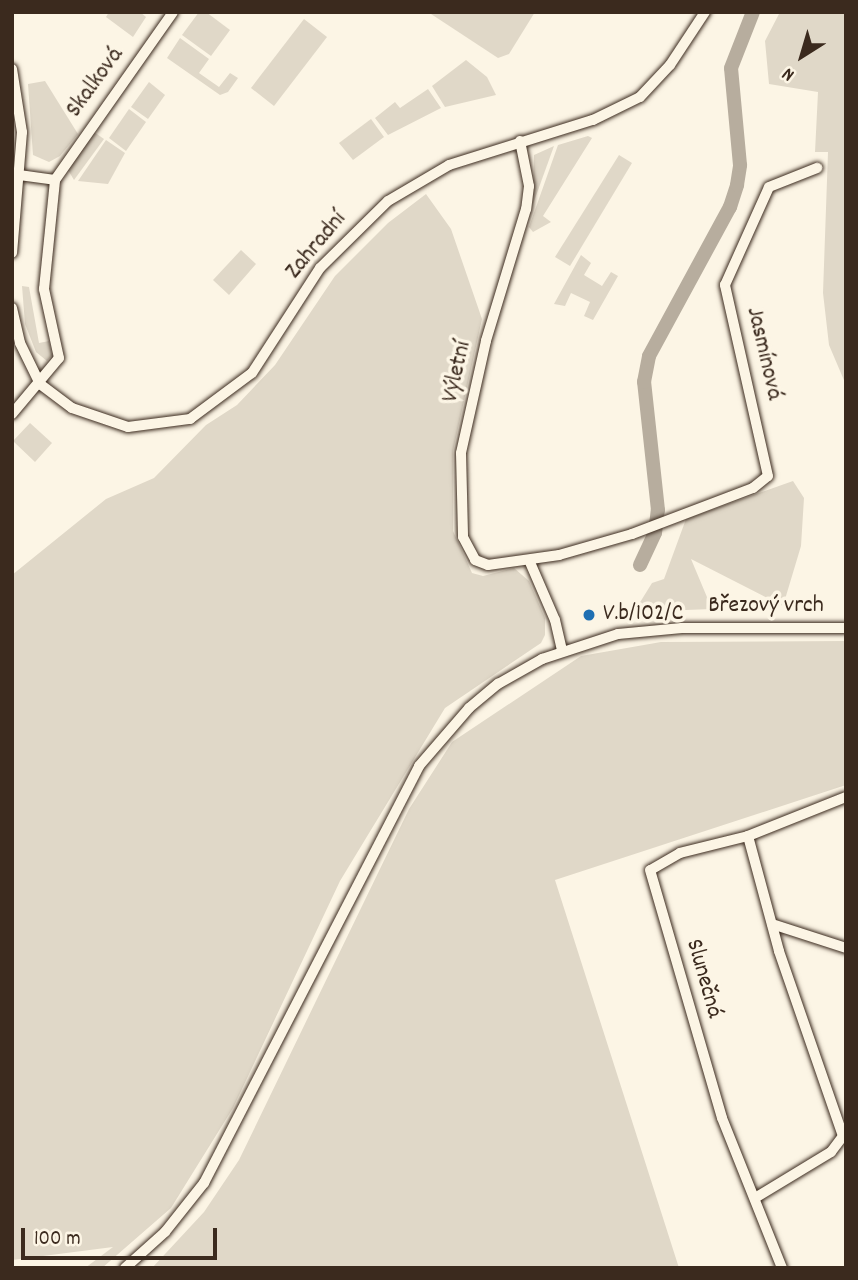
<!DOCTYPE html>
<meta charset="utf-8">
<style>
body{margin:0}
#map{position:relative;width:858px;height:1280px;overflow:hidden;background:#fcf5e5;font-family:Dekko,sans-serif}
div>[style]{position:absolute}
.green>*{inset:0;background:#e0d8c8}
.canal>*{height:14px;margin:-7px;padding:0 7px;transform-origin:7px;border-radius:7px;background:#b7ad9e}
.roads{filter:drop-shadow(0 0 2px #3b2a1e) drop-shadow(0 0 2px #3b2a1e)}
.minor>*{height:10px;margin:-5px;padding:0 5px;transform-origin:5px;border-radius:5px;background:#fcf5e5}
.dots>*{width:19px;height:19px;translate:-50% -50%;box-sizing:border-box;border:4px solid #fcf5e5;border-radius:50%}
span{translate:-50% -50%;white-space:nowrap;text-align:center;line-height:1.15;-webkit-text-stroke:7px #fcf5e5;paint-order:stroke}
.street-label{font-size:24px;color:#3b2a1e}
.poi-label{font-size:24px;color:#3b2a1e}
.left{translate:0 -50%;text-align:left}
.frame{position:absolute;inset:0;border:14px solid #3b2a1e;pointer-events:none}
.north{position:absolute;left:767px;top:21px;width:70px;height:70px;-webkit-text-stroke:5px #fcf5e5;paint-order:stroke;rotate:217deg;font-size:19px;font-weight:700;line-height:28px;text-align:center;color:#3b2a1e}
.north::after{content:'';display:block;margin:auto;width:24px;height:32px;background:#3b2a1e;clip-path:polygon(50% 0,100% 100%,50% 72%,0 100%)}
.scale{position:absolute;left:21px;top:1228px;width:196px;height:32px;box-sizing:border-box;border:4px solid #3b2a1e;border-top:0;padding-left:9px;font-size:21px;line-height:24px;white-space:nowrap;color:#3b2a1e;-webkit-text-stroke:5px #fcf5e5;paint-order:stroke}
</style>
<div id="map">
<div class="green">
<div style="clip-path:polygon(109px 12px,140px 12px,146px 17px,133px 37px,106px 17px)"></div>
<div style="clip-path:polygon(199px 12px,206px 12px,230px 30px,211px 56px,182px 35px)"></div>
<div style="clip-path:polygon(428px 12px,535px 12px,509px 54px,498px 58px)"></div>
<div style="clip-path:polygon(780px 12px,846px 12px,846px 385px,829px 345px,823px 293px,828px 152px,815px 152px,818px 92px,769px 84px,765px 41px)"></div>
<div style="clip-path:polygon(304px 19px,327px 37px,274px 106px,251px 88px)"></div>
<div style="clip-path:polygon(180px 38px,209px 59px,199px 73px,219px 87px,230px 73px,238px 78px,228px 92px,220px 95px,167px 58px)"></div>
<div style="clip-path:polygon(466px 60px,487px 77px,496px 95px,445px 107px,432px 86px)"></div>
<div style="clip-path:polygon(45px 81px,78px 134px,60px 156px,49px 162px,33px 155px,28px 84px)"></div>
<div style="clip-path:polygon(149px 82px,165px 95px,148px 119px,131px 107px)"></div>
<div style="clip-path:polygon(428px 89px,441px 108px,388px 135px,375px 118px,395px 102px,400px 108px)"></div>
<div style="clip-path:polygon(129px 109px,146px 122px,126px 151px,109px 138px)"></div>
<div style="clip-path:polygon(371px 119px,384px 137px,353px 160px,339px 143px)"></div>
<div style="clip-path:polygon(94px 132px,104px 139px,74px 180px,68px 170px)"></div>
<div style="clip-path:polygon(588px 136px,592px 138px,543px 216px,551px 222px,533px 232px,529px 227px,558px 145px)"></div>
<div style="clip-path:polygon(106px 140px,125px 153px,108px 184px,78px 181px)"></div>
<div style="clip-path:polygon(554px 146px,533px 204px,534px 155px)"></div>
<div style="clip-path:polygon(619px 155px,632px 163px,570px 266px,555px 257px)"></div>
<div style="clip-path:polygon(426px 194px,451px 229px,482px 319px,453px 451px,453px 531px,472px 573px,483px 576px,514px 568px,529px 581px,545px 618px,545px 635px,541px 643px,445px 708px,340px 881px,233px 1108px,171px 1208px,102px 1268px,85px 1268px,113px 1247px,12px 1260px,12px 575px,106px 499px,154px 478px,206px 425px,237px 405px,275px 365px,335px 276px,388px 223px)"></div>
<div style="clip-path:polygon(241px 250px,256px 264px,229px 295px,213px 280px)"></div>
<div style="clip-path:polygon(581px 255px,591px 263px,584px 275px,602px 286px,611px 272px,618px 276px,593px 320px,584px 316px,590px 302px,571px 293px,565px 306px,554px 304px)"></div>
<div style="clip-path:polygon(22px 286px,29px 287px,39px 343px,49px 341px,52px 355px,47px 361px,36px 352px,25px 324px)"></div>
<div style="clip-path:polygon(30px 423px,52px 443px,35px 462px,13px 441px)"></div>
<div style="clip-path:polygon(793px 481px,804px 498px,801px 546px,783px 606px,691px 559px,712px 609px,634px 612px,652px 583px,664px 579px,686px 519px)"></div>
<div style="clip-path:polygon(846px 641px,846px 785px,555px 880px,679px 1268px,152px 1268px,204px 1212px,239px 1160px,409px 809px,452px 742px,581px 656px,661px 642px)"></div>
</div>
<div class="canal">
<div style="left:640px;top:565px;width:35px;rotate:-65deg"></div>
<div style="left:655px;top:533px;width:23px;rotate:-83deg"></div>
<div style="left:658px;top:510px;width:129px;rotate:-96.2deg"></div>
<div style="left:644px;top:382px;width:26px;rotate:-79deg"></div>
<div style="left:649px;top:356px;width:170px;rotate:-61.5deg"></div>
<div style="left:730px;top:207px;width:23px;rotate:-72deg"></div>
<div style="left:737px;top:185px;width:20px;rotate:-81deg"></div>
<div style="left:740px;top:165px;width:97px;rotate:-95.3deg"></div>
<div style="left:731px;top:68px;width:60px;rotate:-68.6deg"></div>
</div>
<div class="roads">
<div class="minor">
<div style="left:12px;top:69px;width:64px;rotate:81deg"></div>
<div style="left:22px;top:132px;width:121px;rotate:94.7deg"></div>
<div style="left:520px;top:141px;width:46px;rotate:78.7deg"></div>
<div style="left:529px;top:186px;width:23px;rotate:97deg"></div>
<div style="left:526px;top:209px;width:138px;rotate:106.9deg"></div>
<div style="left:486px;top:341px;width:115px;rotate:102.6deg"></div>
<div style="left:461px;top:453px;width:84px;rotate:88.6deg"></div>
<div style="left:463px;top:537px;width:26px;rotate:62deg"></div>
<div style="left:475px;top:560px;width:14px;rotate:21deg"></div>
<div style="left:488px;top:565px;width:72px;rotate:-8deg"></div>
<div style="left:559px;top:555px;width:76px;rotate:-16deg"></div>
<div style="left:632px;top:534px;width:129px;rotate:-20.8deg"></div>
<div style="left:753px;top:488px;width:19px;rotate:-39deg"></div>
<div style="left:768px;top:476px;width:196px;rotate:-102.7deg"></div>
<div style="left:725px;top:285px;width:107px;rotate:-65.8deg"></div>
<div style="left:769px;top:187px;width:52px;rotate:-21.6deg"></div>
<div style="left:12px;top:174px;width:43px;rotate:7.9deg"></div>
<div style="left:55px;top:180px;width:205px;rotate:-54.9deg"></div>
<div style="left:12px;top:308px;width:36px;rotate:77deg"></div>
<div style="left:20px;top:343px;width:46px;rotate:64deg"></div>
<div style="left:40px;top:384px;width:40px;rotate:37deg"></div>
<div style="left:72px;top:408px;width:59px;rotate:18.7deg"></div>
<div style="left:128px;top:427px;width:63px;rotate:-7.4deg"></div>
<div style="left:190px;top:419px;width:77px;rotate:-36.6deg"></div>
<div style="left:252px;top:373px;width:125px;rotate:-57.1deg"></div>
<div style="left:320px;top:268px;width:95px;rotate:-44.6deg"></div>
<div style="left:388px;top:201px;width:71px;rotate:-30.5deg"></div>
<div style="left:449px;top:165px;width:151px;rotate:-17.4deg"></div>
<div style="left:593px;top:120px;width:52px;rotate:-26.1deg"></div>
<div style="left:640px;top:97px;width:44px;rotate:-46.8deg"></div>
<div style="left:670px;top:65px;width:64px;rotate:-56.6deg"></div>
<div style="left:12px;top:414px;width:73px;rotate:-50deg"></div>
<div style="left:59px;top:358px;width:71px;rotate:-102.3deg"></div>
<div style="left:44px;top:289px;width:110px;rotate:-84.2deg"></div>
<div style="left:529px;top:560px;width:65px;rotate:66.6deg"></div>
<div style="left:555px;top:620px;width:31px;rotate:77deg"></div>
<div style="left:748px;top:836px;width:70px;rotate:166deg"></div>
<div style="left:680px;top:853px;width:34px;rotate:150deg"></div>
<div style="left:650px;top:870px;width:258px;rotate:73.8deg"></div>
<div style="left:722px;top:1118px;width:162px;rotate:68.2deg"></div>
<div style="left:772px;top:924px;width:78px;rotate:18deg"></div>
<div style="left:755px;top:1198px;width:89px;rotate:-31.2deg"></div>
<div style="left:831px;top:1152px;width:20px;rotate:-53deg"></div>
<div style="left:843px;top:1136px;width:196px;rotate:-109.1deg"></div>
<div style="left:779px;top:951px;width:119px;rotate:-105.1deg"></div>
<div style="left:748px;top:836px;width:105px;rotate:-21.7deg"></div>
<div style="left:125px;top:1268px;width:54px;rotate:-42deg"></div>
<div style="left:165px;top:1232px;width:63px;rotate:-51.5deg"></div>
<div style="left:204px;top:1183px;width:469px;rotate:-62.7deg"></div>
<div style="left:419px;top:766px;width:77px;rotate:-49.2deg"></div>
<div style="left:469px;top:708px;width:38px;rotate:-40deg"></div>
<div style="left:498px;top:684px;width:51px;rotate:-29.6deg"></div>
<div style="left:542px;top:659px;width:80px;rotate:-18.2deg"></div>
<div style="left:618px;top:634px;width:64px;rotate:-5.4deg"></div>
<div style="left:682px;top:628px;width:164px"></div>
</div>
</div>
<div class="dots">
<div style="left:589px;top:615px;background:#1f6fb2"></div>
</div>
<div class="street-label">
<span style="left:96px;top:83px;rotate:-54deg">Skalková</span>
<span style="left:317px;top:246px;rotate:-50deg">Zahradní</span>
<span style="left:763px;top:354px;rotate:77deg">Jasmínová</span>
<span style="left:458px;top:372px;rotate:-77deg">Výletní</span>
<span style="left:766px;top:607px">Březový vrch</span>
<span style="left:703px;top:979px;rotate:74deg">Slunečná</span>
</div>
<div class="poi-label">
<span class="left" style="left:603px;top:615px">V.b/102/C</span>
</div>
<div class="frame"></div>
<div class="north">N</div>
<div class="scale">100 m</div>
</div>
